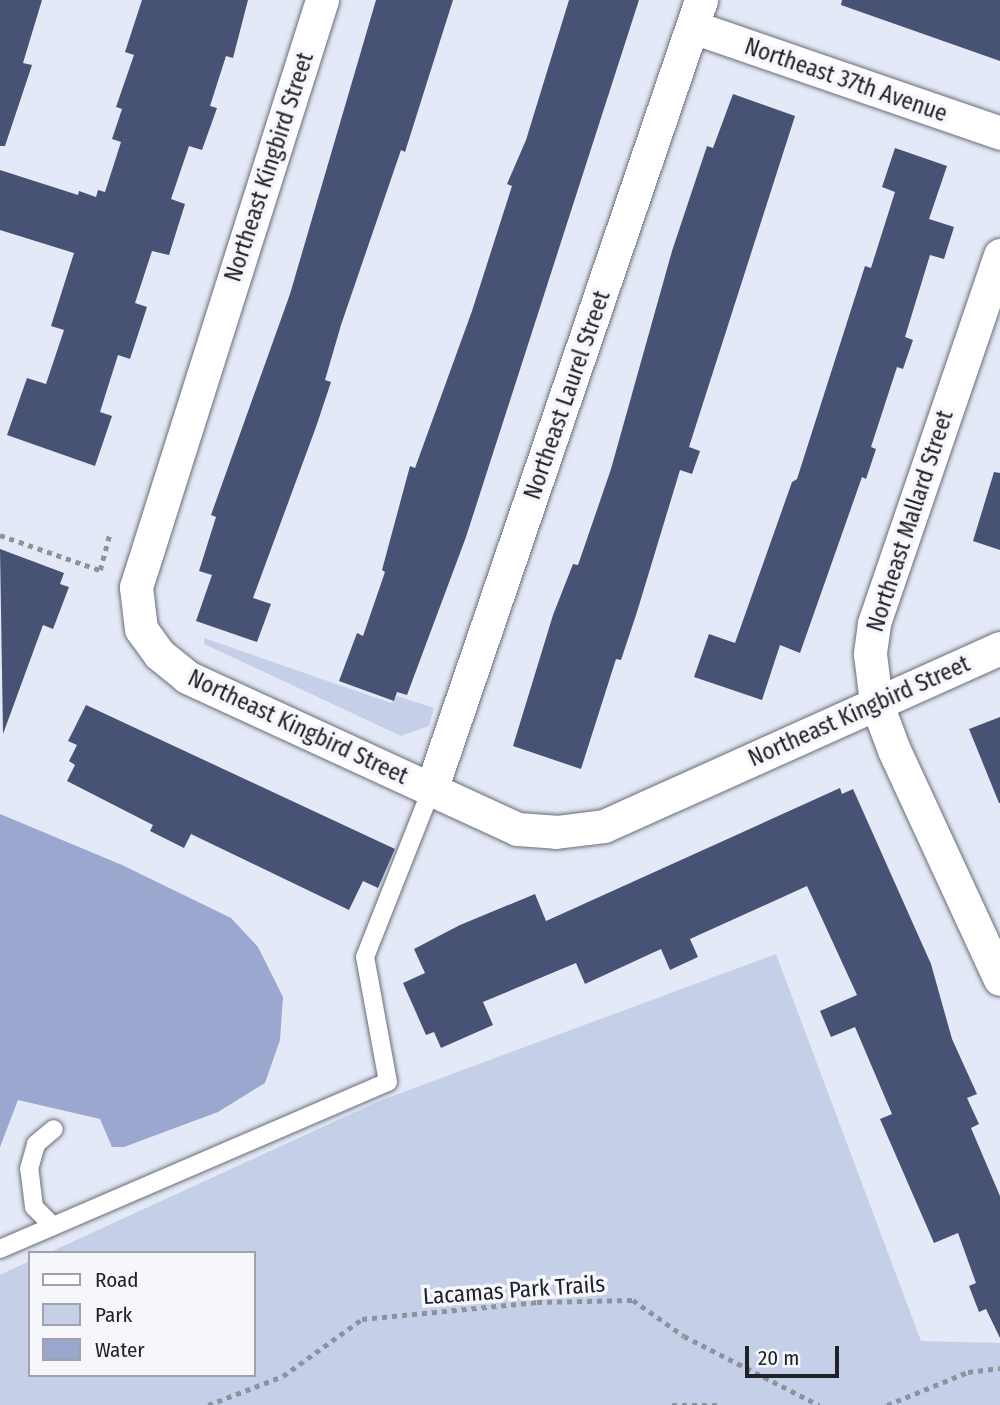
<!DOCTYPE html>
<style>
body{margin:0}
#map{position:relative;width:1000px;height:1405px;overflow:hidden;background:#e4e9f7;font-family:"Fira Sans Condensed",sans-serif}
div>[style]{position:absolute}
.green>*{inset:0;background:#c6cfe8}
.water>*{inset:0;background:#9ba7ce}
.building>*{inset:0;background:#485274}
.path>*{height:4.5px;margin-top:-2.25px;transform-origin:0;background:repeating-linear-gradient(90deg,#8e929c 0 5px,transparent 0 10px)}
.roads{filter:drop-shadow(0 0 2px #696d79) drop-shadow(0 0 2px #696d79)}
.service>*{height:18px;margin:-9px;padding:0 9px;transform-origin:9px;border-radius:9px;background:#fff}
.minor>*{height:33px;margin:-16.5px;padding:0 16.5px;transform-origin:16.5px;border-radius:16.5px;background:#fff}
span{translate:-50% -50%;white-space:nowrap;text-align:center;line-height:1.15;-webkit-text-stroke:7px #f5f7fc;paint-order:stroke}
.street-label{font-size:23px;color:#202227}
.legend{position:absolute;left:28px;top:1251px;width:228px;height:126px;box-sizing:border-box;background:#f5f7fc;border:2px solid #a0a2a7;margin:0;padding:9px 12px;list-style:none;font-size:21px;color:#202227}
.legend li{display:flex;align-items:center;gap:14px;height:35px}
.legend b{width:35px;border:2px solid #a0a2a7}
.scale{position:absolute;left:745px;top:1346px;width:94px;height:32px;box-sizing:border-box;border:4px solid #202227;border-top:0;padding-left:9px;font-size:21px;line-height:24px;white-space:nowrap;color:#202227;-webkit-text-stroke:5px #f5f7fc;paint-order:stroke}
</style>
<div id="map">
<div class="green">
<div style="clip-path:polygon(204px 638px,391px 703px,397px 696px,434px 708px,429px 726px,401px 736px,204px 644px)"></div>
<div style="clip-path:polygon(776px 954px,921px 1341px,1000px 1343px,1000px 1405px,0 1405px,0 1275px,30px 1261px,30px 1375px,254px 1375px,254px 1253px,48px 1253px,379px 1101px)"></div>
</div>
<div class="water">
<div style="clip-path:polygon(0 814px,122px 865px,231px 918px,258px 947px,283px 997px,280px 1040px,265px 1083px,218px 1112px,124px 1147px,112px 1147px,100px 1119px,18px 1100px,0 1147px)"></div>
</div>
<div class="building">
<div style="clip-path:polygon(0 0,42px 0,23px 63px,32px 65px,5px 146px,0 146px)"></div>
<div style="clip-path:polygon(142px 0,248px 0,233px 58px,226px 56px,210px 106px,217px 108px,202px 150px,189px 146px,171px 199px,185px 204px,169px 255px,152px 251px,135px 303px,147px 307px,130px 359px,118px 355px,100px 412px,112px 416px,95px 466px,7px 435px,27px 378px,46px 384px,64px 330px,51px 326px,74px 253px,0 230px,0 170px,78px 195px,79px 191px,96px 197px,98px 190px,105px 192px,121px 142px,112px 139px,122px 109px,116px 107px,134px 55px,125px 52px)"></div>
<div style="clip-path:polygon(376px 0,453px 0,405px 152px,401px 150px,341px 325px,325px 380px,331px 382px,316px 427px,253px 598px,271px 604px,257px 642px,196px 621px,212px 575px,199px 571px,216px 517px,211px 515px,290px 294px)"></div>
<div style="clip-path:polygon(569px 0,639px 0,466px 537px,407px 695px,397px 692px,394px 701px,339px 681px,357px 633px,363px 636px,385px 572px,382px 570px,410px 466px,415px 468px,472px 311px,512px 186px,507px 184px,526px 140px)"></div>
<div style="clip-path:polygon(842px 0,1000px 0,1000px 61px,841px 5px)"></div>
<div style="clip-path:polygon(733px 94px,795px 116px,689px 447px,700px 451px,692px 474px,680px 470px,637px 612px,621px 660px,616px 659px,581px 769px,513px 746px,553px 615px,573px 564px,578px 565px,611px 469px,672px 251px,707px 146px,713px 148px)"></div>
<div style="clip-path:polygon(895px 148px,947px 166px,929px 219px,954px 227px,944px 259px,930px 255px,905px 337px,913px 340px,903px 369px,897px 367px,871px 447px,876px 449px,866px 479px,862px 477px,800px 653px,780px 645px,762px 700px,694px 677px,709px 634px,735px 643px,792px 482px,797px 479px,865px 266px,871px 268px,895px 192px,882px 187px)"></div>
<div style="clip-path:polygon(994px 472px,1000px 473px,1000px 550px,973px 541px)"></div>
<div style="clip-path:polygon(0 549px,64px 573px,60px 584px,69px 587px,53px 629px,43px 625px,3px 734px)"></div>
<div style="clip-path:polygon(86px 705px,395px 849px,378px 888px,363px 881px,349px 910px,191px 834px,184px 848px,150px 831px,153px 825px,67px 781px,75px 765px,69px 761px,77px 745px,68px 741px)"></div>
<div style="clip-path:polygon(1000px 717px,1000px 803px,999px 803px,969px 729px)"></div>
<div style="clip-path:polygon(840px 788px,842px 794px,853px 789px,931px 964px,952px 1039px,977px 1094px,967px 1098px,979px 1124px,971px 1128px,1000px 1196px,1000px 1338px,986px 1309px,979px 1312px,969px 1286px,976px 1283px,958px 1233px,934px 1243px,880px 1119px,892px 1114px,855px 1027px,831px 1037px,820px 1011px,857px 995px,807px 886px,690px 939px,698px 957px,670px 970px,661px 949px,585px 984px,576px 963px,483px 1002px,493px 1025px,441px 1048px,434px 1032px,426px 1035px,403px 983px,425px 973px,414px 949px,460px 925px,535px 894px,546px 921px)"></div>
</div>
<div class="path">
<div style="left:0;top:535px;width:106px;rotate:19.3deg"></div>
<div style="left:100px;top:570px;width:38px;rotate:-75deg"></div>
<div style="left:208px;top:1405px;width:80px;rotate:-21.1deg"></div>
<div style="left:283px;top:1376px;width:97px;rotate:-35.8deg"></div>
<div style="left:362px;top:1319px;width:176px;rotate:-5.5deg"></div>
<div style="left:537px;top:1302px;width:96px;rotate:-1.2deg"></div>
<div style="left:633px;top:1300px;width:62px;rotate:35.2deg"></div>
<div style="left:684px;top:1336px;width:152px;rotate:27.1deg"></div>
<div style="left:672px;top:1405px;width:48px"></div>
<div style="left:887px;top:1405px;width:87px;rotate:-22.2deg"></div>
<div style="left:968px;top:1372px;width:32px;rotate:-7deg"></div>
</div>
<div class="roads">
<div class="service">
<div style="left:53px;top:1226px;width:27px;rotate:-135deg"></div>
<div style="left:34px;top:1207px;width:38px;rotate:-97deg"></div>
<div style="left:29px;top:1169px;width:26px;rotate:-74deg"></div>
<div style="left:36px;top:1144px;width:23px;rotate:-40deg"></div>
<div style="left:0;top:1249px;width:422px;rotate:-23.3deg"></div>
<div style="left:388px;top:1082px;width:127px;rotate:-100.4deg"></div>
<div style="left:365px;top:957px;width:180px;rotate:-68.4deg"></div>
</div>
<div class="minor">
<div style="left:322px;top:0;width:616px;rotate:107.58deg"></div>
<div style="left:136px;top:587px;width:42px;rotate:83.2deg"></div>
<div style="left:141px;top:629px;width:31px;rotate:54deg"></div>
<div style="left:159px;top:654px;width:36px;rotate:39deg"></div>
<div style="left:187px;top:677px;width:363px;rotate:24.7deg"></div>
<div style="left:517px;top:829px;width:39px;rotate:4deg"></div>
<div style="left:556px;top:832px;width:48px;rotate:-7.1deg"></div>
<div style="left:604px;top:826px;width:434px;rotate:-24.2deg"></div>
<div style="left:693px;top:27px;width:325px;rotate:19deg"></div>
<div style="left:1000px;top:255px;width:390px;rotate:108.9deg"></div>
<div style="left:874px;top:624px;width:30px;rotate:98deg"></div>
<div style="left:870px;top:654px;width:48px;rotate:82.9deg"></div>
<div style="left:876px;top:702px;width:51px;rotate:69.4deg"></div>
<div style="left:894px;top:750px;width:252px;rotate:65.2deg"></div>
<div style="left:431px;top:790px;width:835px;rotate:-71.13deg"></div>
</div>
</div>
<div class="street-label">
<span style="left:846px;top:80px;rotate:19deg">Northeast 37th Avenue</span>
<span style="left:269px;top:167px;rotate:-72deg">Northeast Kingbird Street</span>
<span style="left:567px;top:395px;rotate:-71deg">Northeast Laurel Street</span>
<span style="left:910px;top:521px;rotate:-72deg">Northeast Mallard Street</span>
<span style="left:859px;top:711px;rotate:-24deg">Northeast Kingbird Street</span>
<span style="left:298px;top:727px;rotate:25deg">Northeast Kingbird Street</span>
<span style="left:514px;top:1290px;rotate:-4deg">Lacamas Park Trails</span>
</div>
<ul class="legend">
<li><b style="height:9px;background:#fff"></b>Road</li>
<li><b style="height:19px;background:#c6cfe8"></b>Park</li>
<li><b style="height:19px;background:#9ba7ce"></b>Water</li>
</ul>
<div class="scale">20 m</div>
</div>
